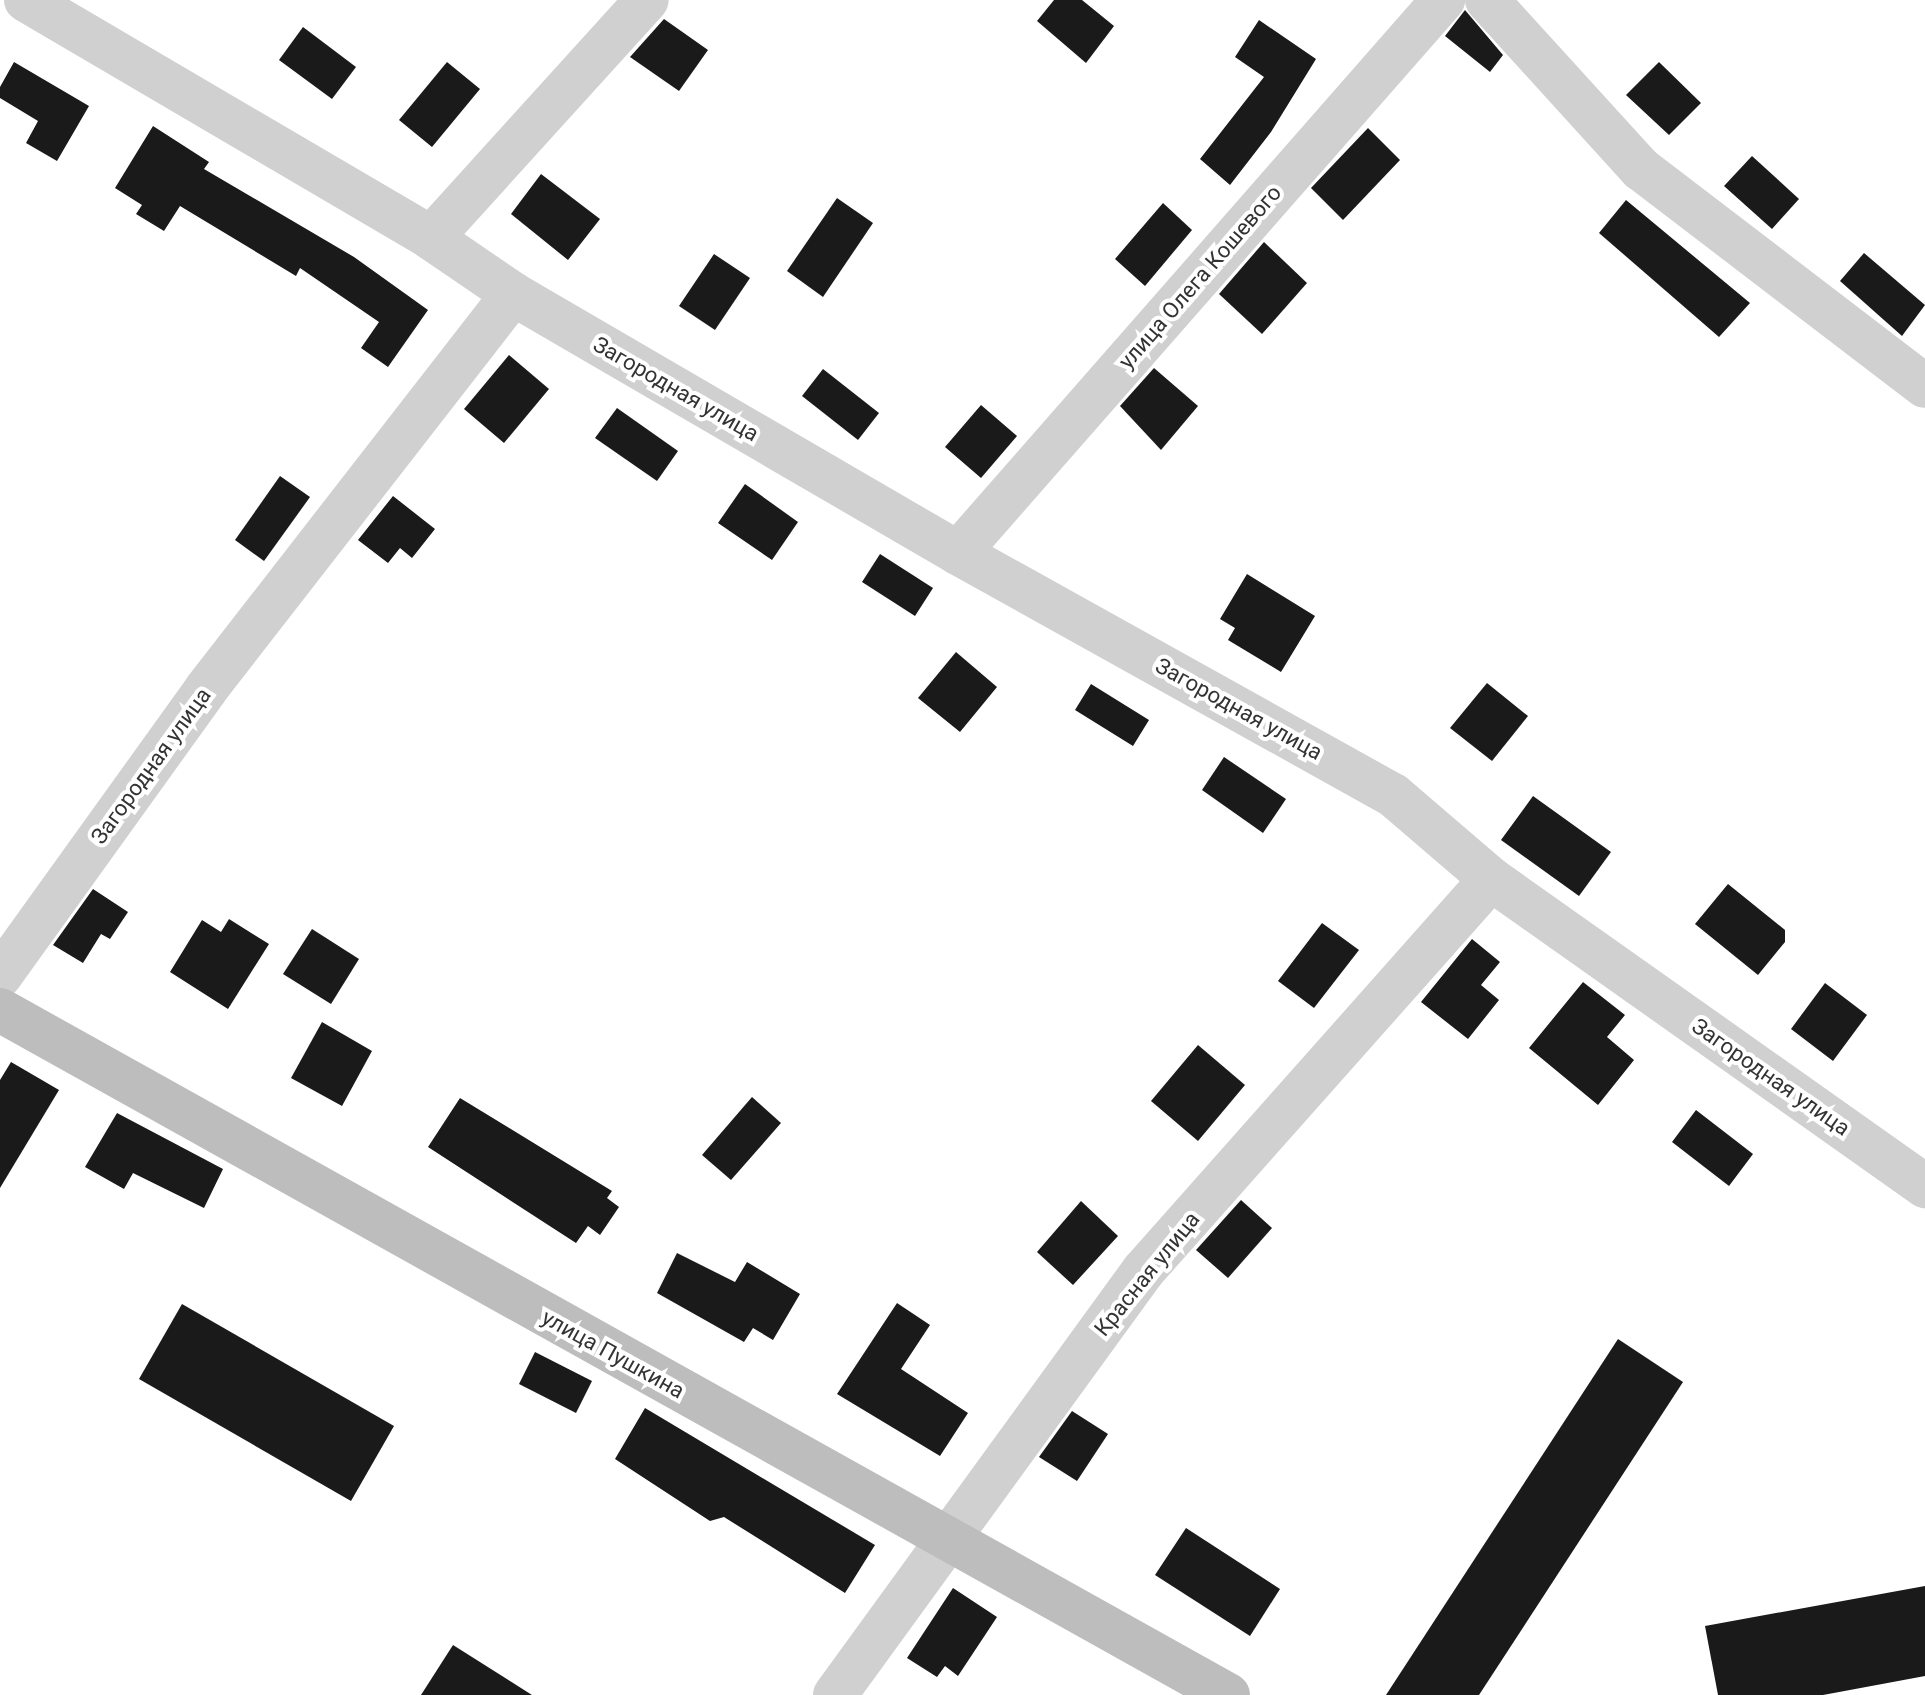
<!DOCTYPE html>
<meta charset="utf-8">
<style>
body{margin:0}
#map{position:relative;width:1925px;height:1695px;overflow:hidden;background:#fff;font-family:Roboto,sans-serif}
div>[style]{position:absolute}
.building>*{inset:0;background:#1a1a1a}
.minor>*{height:44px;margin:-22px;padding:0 22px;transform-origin:22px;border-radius:22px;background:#d0d0d0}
.secondary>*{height:44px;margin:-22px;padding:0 22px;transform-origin:22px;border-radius:22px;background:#bdbdbd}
span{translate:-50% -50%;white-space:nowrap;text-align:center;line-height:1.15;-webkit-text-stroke:8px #fff;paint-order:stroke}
.street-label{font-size:22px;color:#333}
</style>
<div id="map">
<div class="building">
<div style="clip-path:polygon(1054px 0,1082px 0,1114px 26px,1086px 63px,1037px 21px)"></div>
<div style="clip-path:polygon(1465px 10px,1503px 55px,1490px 72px,1445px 36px)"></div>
<div style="clip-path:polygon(664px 19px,708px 50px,679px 91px,630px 57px)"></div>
<div style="clip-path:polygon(1259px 20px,1316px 59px,1271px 132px,1230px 185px,1200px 159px,1264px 77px,1235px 57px)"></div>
<div style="clip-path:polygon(303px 27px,356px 67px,332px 99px,279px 60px)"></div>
<div style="clip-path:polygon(14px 62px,89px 106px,57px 161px,26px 143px,38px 121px,0 98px,0 87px)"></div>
<div style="clip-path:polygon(447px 62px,480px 89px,432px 147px,399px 120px)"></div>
<div style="clip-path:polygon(1659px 62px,1701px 103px,1669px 135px,1626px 95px)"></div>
<div style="clip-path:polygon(153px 126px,209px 162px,204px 169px,354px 257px,428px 310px,388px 367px,361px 348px,379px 322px,300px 268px,296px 276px,180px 206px,164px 231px,136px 214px,142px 205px,115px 188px)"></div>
<div style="clip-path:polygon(1368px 128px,1400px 160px,1343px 220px,1311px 188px)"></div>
<div style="clip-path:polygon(1752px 156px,1799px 199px,1772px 229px,1724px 186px)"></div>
<div style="clip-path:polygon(541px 174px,600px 219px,568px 260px,511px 214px)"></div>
<div style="clip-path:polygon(837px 198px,873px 223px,823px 297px,787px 271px)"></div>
<div style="clip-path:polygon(1626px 200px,1750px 303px,1719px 337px,1599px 233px)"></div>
<div style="clip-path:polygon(1163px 203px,1192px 230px,1145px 286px,1115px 259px)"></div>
<div style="clip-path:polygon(1264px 242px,1307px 283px,1262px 334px,1219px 294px)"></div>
<div style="clip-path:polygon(1864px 253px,1925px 305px,1902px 336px,1840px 281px)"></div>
<div style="clip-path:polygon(714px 254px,750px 278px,715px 330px,679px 306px)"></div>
<div style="clip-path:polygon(509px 355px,549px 389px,504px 443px,464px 409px)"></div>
<div style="clip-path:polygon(1154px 368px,1198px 406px,1161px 450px,1120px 406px)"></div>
<div style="clip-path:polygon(823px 369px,879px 413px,858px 440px,802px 396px)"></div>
<div style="clip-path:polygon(981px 405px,1017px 436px,981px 478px,945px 447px)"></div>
<div style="clip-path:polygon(617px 408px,678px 451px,657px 481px,595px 438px)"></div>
<div style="clip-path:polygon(280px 476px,310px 497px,264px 561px,235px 540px)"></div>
<div style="clip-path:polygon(745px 484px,798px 522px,772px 560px,718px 523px)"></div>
<div style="clip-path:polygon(393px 496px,435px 529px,412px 558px,400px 548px,388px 563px,358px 540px)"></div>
<div style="clip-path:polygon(880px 554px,933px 588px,915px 616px,862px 582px)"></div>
<div style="clip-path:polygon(1247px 574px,1315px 616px,1281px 672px,1228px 640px,1235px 628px,1220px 619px)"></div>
<div style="clip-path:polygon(956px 652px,997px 687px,960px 732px,918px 698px)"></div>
<div style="clip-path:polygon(1487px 683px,1528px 716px,1492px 761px,1450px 728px)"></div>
<div style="clip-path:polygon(1091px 684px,1149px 720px,1133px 746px,1075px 710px)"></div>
<div style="clip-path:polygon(1224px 757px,1286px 799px,1263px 833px,1202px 790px)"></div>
<div style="clip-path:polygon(1533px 796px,1611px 852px,1579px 896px,1501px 840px)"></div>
<div style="clip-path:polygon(1728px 884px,1785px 930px,1785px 942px,1758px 975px,1695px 924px)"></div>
<div style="clip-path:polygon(93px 889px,128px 912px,110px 939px,101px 934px,83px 963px,53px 945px)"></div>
<div style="clip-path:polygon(229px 919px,269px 944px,228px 1009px,170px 972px,202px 920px,221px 932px)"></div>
<div style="clip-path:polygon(1322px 923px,1359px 950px,1314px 1008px,1278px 981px)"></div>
<div style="clip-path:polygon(312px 929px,359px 959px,331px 1004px,283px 974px)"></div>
<div style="clip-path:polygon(1472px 939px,1500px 962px,1481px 985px,1499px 1000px,1468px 1039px,1421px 1002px)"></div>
<div style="clip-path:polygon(1583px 982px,1625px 1015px,1607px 1037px,1634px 1060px,1598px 1105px,1529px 1048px)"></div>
<div style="clip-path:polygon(1825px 983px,1867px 1015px,1833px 1061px,1791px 1029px)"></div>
<div style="clip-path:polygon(322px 1022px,372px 1051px,342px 1106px,291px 1078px)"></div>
<div style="clip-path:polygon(1198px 1045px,1245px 1085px,1198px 1141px,1151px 1101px)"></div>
<div style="clip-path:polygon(11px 1062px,59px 1090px,0 1188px,0 1080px)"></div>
<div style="clip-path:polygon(752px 1097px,781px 1123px,731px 1180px,702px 1155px)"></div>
<div style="clip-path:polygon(460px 1098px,612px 1191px,607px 1198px,619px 1207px,600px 1235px,588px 1226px,576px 1243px,428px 1147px)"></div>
<div style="clip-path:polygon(1696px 1110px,1753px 1154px,1729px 1186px,1672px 1142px)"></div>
<div style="clip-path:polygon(117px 1113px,223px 1169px,204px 1208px,133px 1173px,124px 1189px,85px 1167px)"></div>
<div style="clip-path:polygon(1241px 1200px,1272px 1228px,1228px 1278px,1196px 1250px)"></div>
<div style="clip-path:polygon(1081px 1201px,1118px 1236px,1073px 1285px,1037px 1252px)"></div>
<div style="clip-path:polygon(677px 1253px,735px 1282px,747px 1262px,800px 1294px,773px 1340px,753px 1328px,744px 1342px,657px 1293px)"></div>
<div style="clip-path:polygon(897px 1303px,930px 1325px,901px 1369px,968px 1413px,940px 1456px,837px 1394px)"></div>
<div style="clip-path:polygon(182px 1304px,394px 1426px,351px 1501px,139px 1379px)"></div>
<div style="clip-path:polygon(1618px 1339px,1683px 1382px,1479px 1695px,1386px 1695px)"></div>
<div style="clip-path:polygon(535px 1352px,592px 1381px,576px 1413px,519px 1384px)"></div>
<div style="clip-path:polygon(645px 1408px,875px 1545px,845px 1593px,724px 1517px,710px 1521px,615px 1459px)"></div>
<div style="clip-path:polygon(1072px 1411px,1108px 1434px,1077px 1481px,1039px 1457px)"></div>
<div style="clip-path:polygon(1186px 1528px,1280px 1589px,1250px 1636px,1155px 1575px)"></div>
<div style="clip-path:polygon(1925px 1586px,1925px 1676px,1823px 1695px,1718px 1695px,1705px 1626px)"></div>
<div style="clip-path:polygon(953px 1588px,997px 1617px,958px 1676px,945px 1666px,937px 1677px,907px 1658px)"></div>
<div style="clip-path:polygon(453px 1645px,532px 1695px,421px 1695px)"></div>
</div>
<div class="minor">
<div style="left:26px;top:0;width:470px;rotate:30.4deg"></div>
<div style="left:431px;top:238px;width:99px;rotate:34.3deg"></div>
<div style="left:513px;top:294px;width:515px;rotate:30.2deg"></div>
<div style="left:958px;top:553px;width:498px;rotate:29.1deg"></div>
<div style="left:1393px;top:795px;width:129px;rotate:40.6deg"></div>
<div style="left:1491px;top:879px;width:532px;rotate:35.27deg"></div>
<div style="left:1487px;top:0;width:229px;rotate:47.7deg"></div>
<div style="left:1641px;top:169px;width:357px;rotate:37.4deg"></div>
<div style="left:431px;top:238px;width:321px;rotate:-47.8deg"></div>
<div style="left:958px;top:553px;width:736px;rotate:-48.75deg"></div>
<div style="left:0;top:976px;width:353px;rotate:-54.3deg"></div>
<div style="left:206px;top:689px;width:500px;rotate:-52.15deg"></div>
<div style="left:835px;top:1695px;width:524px;rotate:-54deg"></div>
<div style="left:1143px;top:1271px;width:524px;rotate:-48.4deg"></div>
</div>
<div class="secondary">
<div style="left:0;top:1010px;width:1406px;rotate:29.15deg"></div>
</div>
<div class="street-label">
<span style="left:1200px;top:277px;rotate:-49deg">улица Олега Кошевого</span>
<span style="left:676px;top:389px;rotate:30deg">Загородная улица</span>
<span style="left:1239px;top:709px;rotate:29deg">Загородная улица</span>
<span style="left:151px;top:766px;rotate:-54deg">Загородная улица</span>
<span style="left:1771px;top:1077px;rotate:35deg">Загородная улица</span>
<span style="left:1147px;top:1274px;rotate:-51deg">Красная улица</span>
<span style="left:613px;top:1354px;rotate:29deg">улица Пушкина</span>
</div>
</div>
